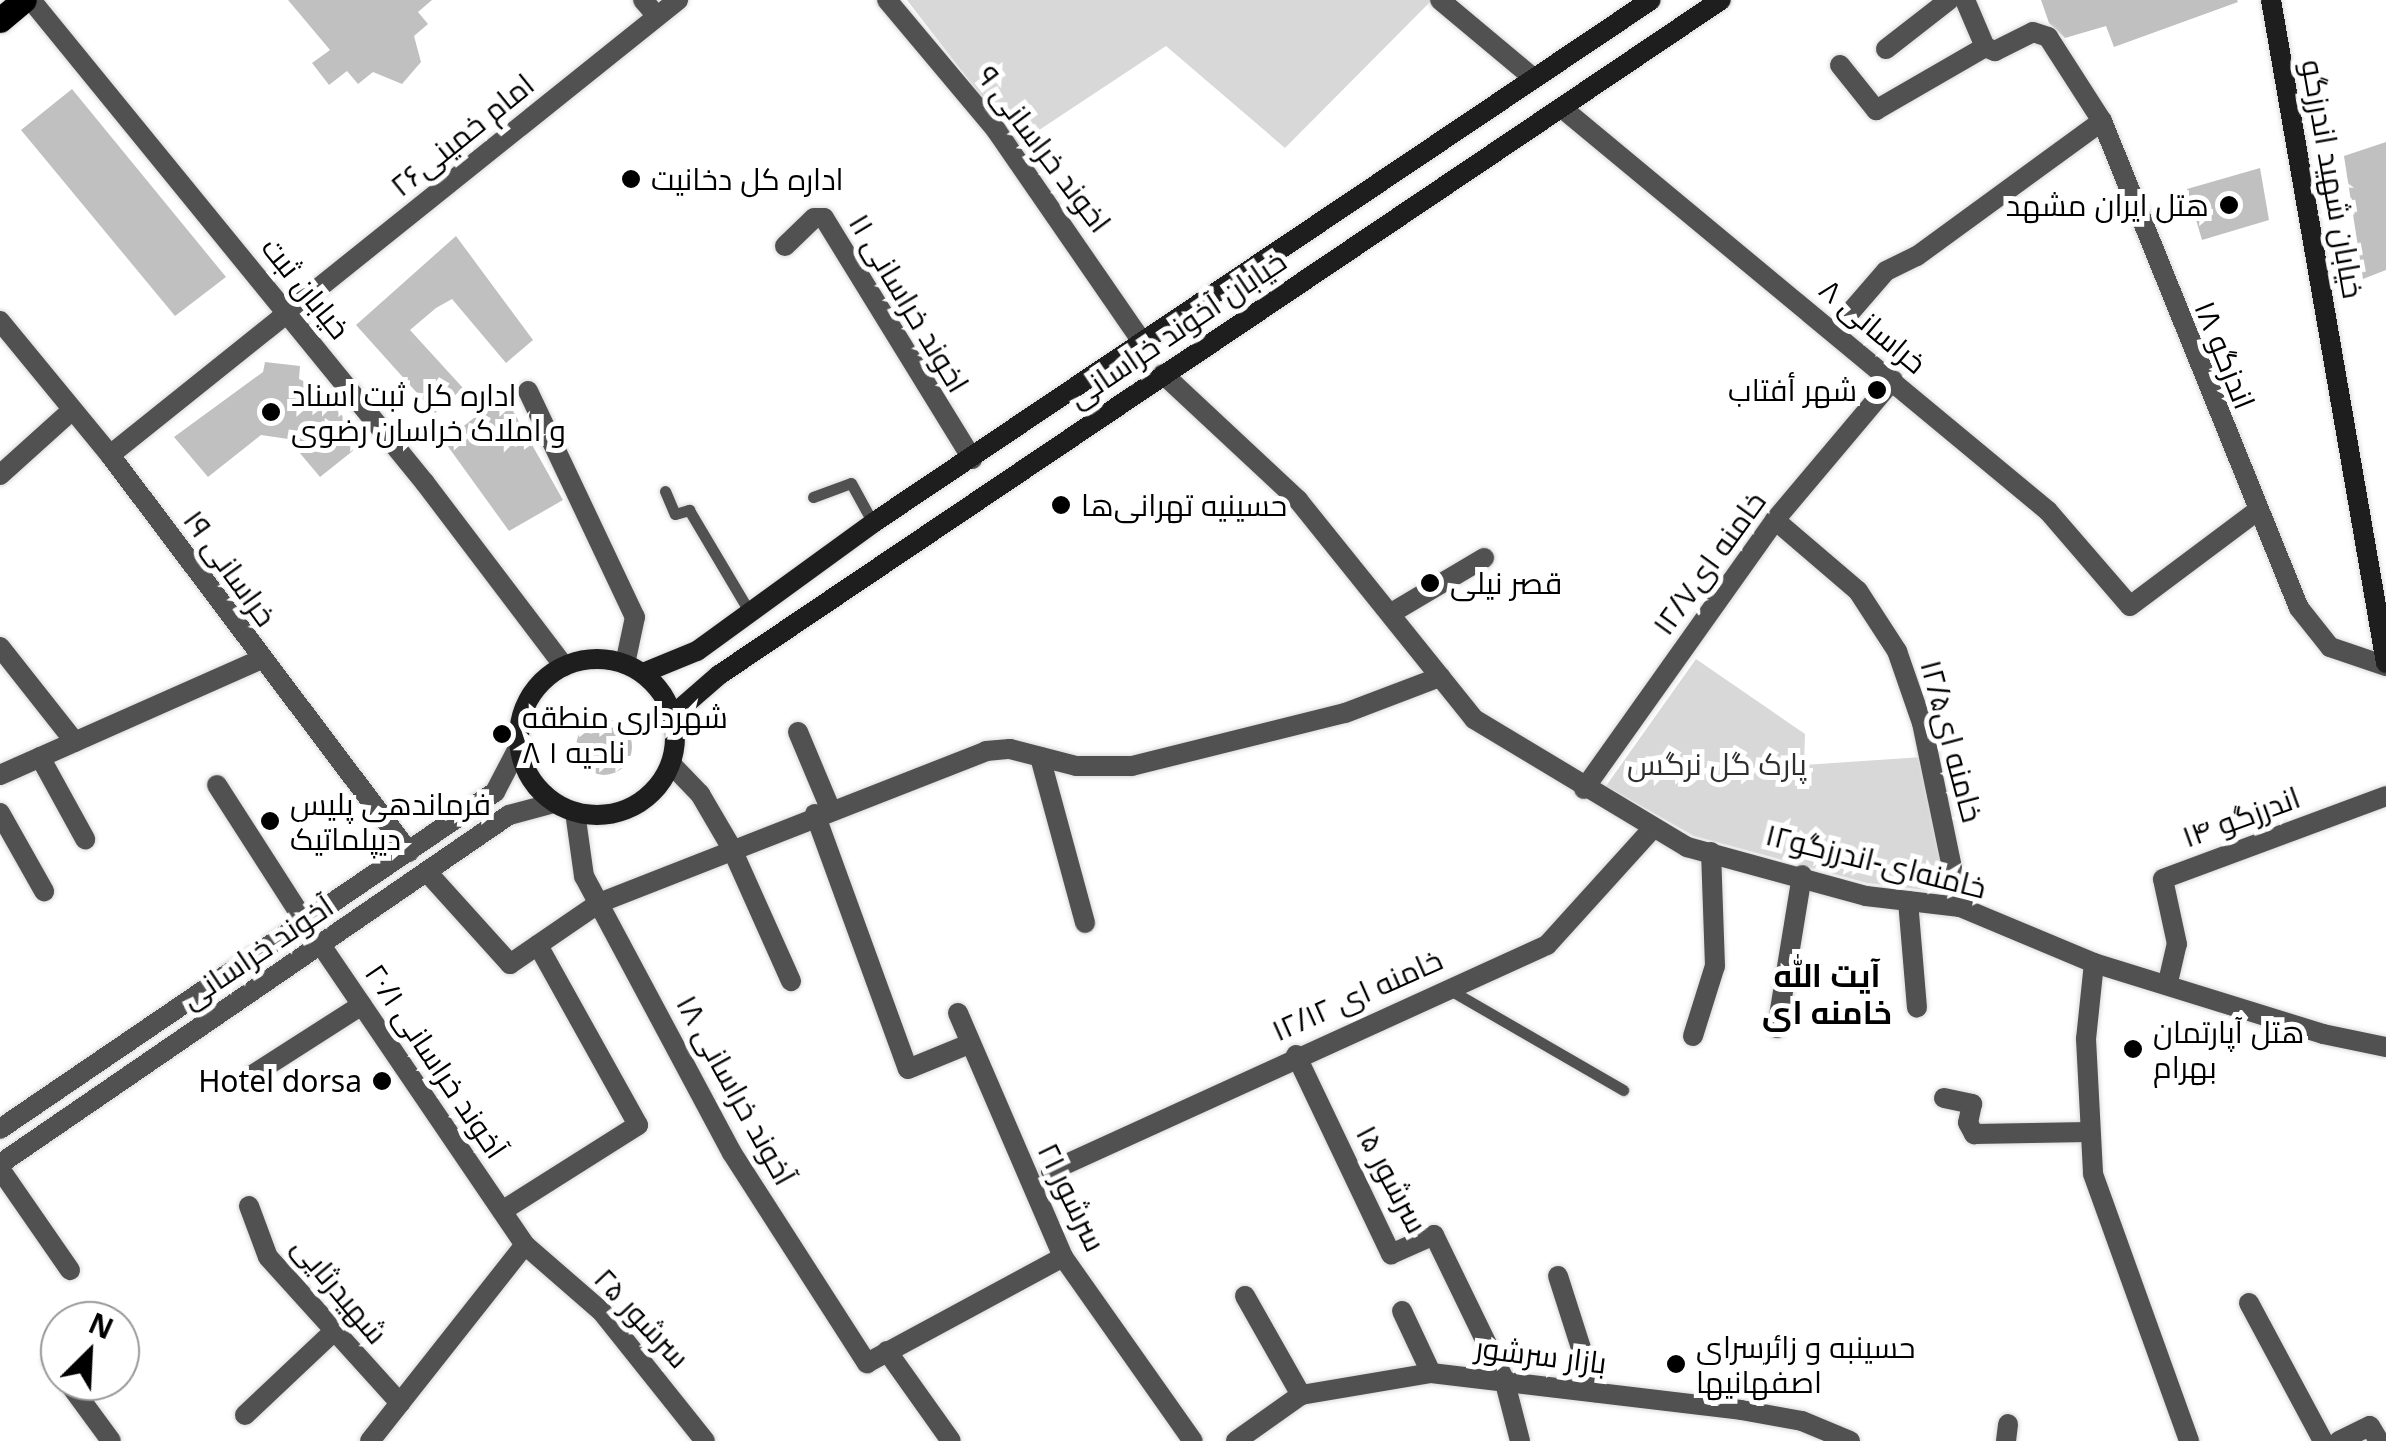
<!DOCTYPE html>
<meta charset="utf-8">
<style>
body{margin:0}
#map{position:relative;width:2386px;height:1441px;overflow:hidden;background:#fff;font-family:"Noto Sans",Cairo,sans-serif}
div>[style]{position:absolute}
.green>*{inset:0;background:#d8d8d8}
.building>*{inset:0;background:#c0c0c0}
.round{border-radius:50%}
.roads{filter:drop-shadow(0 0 2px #dbdbdb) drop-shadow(0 0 2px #dbdbdb)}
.service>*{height:11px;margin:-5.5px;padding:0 5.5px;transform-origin:5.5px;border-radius:5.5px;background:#515151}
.minor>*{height:20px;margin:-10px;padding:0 10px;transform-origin:10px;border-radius:10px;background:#515151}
.tertiary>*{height:20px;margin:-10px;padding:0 10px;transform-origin:10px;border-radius:10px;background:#515151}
.secondary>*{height:20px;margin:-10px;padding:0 10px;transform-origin:10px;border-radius:10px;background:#1e1e1e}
.secondary>.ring{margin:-10px;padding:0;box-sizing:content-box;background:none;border:20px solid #1e1e1e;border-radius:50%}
.primary>*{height:25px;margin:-12.5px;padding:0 12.5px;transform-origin:12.5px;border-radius:12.5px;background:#000}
.dots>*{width:28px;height:28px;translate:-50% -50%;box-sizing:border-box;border:5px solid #fff;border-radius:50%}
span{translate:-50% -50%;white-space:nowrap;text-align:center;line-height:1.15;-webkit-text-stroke:10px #fff;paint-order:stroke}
.street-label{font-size:30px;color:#000}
.poi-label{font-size:30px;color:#000}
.left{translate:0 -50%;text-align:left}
.right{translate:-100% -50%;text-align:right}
.park-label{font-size:30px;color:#2f2f2f}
.neighbourhood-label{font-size:32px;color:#000;font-weight:700}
.north{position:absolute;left:40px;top:1301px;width:100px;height:100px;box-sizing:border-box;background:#fff;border:2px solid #999;border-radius:50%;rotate:24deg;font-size:28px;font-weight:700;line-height:40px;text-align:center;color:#000}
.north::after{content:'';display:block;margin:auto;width:35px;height:45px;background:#000;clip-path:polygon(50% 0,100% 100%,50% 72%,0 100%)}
</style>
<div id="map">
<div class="green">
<div style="clip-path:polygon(907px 0,1432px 0,1285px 148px,1166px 46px,1018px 144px)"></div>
<div style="clip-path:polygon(1696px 659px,1805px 734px,1804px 765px,1922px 757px,1950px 893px,1867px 883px,1694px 836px,1606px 786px)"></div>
</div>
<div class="building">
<div style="clip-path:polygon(288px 0,432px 0,418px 12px,428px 24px,414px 36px,421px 62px,402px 84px,373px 72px,358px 84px,347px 71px,329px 85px,312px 63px,330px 50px)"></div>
<div style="clip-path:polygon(2041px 0,2237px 0,2238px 2px,2114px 47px,2106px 26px,2065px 38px,2049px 23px)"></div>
<div style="clip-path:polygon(72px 89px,226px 277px,175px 316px,21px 130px)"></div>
<div style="clip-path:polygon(2386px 142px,2386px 270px,2363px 279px,2344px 156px)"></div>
<div style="clip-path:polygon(2260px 168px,2269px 220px,2202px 240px,2187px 189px)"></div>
<div style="clip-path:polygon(456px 236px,533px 340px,506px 363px,452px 299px,436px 308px,410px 330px,463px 388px,435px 413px,356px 325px)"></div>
<div style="clip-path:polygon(265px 362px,300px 366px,299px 379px,319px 388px,364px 442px,320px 477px,288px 439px,261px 435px,208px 477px,174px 437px,263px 372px)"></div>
<div style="clip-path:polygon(504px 395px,563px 500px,509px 531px,444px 441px)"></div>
<div class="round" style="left:576px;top:719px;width:56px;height:56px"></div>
</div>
<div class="roads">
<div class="service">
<div style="left:665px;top:491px;width:25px;rotate:67deg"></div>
<div style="left:675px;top:514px;width:15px;rotate:-16deg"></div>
<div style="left:689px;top:510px;width:117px;rotate:59.3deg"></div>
<div style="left:813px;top:497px;width:40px;rotate:-20.2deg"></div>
<div style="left:851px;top:483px;width:46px;rotate:61.2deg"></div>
<div style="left:1450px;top:990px;width:200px;rotate:30deg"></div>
</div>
<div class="minor">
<div style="left:643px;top:0;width:21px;rotate:49deg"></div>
<div style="left:887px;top:0;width:170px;rotate:50deg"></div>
<div style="left:996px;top:130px;width:257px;rotate:55.4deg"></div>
<div style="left:1440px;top:0;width:120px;rotate:39.9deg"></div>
<div style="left:1965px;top:0;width:51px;rotate:66.9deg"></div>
<div style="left:1985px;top:47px;width:11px;rotate:22deg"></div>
<div style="left:1995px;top:51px;width:42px;rotate:-26.6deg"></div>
<div style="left:2033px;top:32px;width:16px;rotate:18deg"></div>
<div style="left:2048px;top:37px;width:100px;rotate:57.3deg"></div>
<div style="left:2102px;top:121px;width:525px;rotate:67.98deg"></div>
<div style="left:2299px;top:608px;width:50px;rotate:51.5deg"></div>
<div style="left:2330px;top:647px;width:59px;rotate:18.7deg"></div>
<div style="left:1886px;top:49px;width:80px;rotate:-37.9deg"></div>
<div style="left:1840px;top:65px;width:58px;rotate:51.3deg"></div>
<div style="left:1876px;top:110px;width:126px;rotate:-30deg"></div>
<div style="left:1562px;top:108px;width:631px;rotate:39.67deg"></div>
<div style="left:2048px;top:511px;width:125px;rotate:49.2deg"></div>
<div style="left:2130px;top:606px;width:159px;rotate:-36.8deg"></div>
<div style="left:785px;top:246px;width:40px;rotate:-44deg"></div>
<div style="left:814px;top:218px;width:10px"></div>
<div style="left:824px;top:218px;width:283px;rotate:58.4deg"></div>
<div style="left:0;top:321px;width:173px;rotate:50.6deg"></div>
<div style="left:110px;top:455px;width:497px;rotate:53deg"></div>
<div style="left:1834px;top:331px;width:79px;rotate:-49.1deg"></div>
<div style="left:1886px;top:271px;width:34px;rotate:-26deg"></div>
<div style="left:1917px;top:256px;width:229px;rotate:-36.1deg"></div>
<div style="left:528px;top:391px;width:250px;rotate:64.7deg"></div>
<div style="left:635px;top:617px;width:48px;rotate:102deg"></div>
<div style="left:110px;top:455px;width:728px;rotate:-38.7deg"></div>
<div style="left:0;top:475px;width:96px;rotate:-42deg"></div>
<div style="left:1775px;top:520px;width:109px;rotate:40.5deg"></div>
<div style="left:1858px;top:591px;width:72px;rotate:57deg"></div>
<div style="left:1897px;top:651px;width:76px;rotate:70.9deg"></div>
<div style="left:1922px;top:723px;width:188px;rotate:78.3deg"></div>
<div style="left:1393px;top:612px;width:106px;rotate:-30.7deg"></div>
<div style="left:0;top:647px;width:121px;rotate:51.7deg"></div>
<div style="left:798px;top:732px;width:82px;rotate:67.2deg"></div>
<div style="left:40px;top:757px;width:94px;rotate:61.2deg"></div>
<div style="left:1040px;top:757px;width:172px;rotate:74.8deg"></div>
<div style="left:671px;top:764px;width:42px;rotate:46deg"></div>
<div style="left:700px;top:794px;width:61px;rotate:59.7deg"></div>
<div style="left:731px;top:847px;width:147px;rotate:65.9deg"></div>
<div style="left:0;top:775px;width:284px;rotate:-23.9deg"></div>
<div style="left:217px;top:785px;width:163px;rotate:57.3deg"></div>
<div style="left:1584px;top:789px;width:330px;rotate:-54.6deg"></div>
<div style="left:1775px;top:520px;width:183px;rotate:-49.9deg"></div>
<div style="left:575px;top:812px;width:65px;rotate:82deg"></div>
<div style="left:584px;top:876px;width:314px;rotate:61.9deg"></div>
<div style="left:732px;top:1153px;width:250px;rotate:57.3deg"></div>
<div style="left:867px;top:1363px;width:223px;rotate:-28.4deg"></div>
<div style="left:0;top:813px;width:90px;rotate:60.6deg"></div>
<div style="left:815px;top:814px;width:271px;rotate:70deg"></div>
<div style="left:908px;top:1069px;width:66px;rotate:-22.3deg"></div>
<div style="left:427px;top:872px;width:124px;rotate:47.9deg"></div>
<div style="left:510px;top:964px;width:108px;rotate:-34.4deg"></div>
<div style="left:599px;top:903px;width:416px;rotate:-21.4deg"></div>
<div style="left:986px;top:751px;width:24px;rotate:-5deg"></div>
<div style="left:1010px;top:749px;width:68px;rotate:14.4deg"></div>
<div style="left:1076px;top:766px;width:56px"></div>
<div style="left:1132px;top:766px;width:219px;rotate:-14deg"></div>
<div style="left:1345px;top:713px;width:102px;rotate:-20.8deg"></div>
<div style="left:1908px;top:901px;width:107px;rotate:85.2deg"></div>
<div style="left:321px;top:945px;width:363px;rotate:55.8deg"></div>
<div style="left:525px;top:1245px;width:102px;rotate:41deg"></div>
<div style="left:602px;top:1312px;width:165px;rotate:51.4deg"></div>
<div style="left:2094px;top:963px;width:76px;rotate:96deg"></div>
<div style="left:2086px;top:1039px;width:135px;rotate:87deg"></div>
<div style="left:2093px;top:1174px;width:284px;rotate:70.2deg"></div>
<div style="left:2168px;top:982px;width:39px;rotate:-77deg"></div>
<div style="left:2177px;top:944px;width:66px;rotate:-102.2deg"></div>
<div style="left:2163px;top:879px;width:238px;rotate:-20.4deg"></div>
<div style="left:958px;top:1013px;width:266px;rotate:66.7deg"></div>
<div style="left:1063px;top:1257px;width:225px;rotate:54.8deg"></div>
<div style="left:1777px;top:1028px;width:155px;rotate:-80.7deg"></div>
<div style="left:1693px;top:1036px;width:73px;rotate:-72.6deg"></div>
<div style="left:1715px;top:966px;width:114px;rotate:-92deg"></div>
<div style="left:1296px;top:1055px;width:221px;rotate:64.5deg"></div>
<div style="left:1391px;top:1254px;width:47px;rotate:-23.8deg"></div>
<div style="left:1434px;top:1235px;width:160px;rotate:64.1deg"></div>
<div style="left:1504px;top:1379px;width:64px;rotate:75.5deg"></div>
<div style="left:254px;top:1074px;width:128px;rotate:-32.6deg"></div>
<div style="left:1944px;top:1098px;width:29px;rotate:12deg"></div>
<div style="left:1972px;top:1104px;width:19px;rotate:102deg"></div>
<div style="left:1968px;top:1123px;width:13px;rotate:61deg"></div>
<div style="left:1974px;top:1134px;width:115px;rotate:-1deg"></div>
<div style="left:0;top:1169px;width:123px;rotate:55.3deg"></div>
<div style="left:1051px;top:1171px;width:545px;rotate:-24.5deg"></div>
<div style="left:1547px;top:945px;width:158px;rotate:-47.8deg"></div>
<div style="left:249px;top:1206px;width:54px;rotate:69.6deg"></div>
<div style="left:268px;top:1257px;width:197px;rotate:47.9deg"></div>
<div style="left:502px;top:1211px;width:161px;rotate:-32.3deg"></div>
<div style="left:638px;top:1125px;width:206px;rotate:-119.1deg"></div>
<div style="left:1558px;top:1276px;width:122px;rotate:72.3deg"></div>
<div style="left:1245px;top:1296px;width:114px;rotate:60.5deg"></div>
<div style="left:2249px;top:1303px;width:157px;rotate:61.8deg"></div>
<div style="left:1402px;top:1311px;width:68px;rotate:64.9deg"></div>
<div style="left:887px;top:1351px;width:110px;rotate:54.6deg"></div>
<div style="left:52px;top:1360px;width:14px;rotate:54deg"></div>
<div style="left:67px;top:1381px;width:74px;rotate:53.7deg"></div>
<div style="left:245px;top:1415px;width:121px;rotate:-43.3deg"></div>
<div style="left:370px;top:1441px;width:250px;rotate:-51.7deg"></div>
<div style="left:1236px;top:1441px;width:80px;rotate:-35.3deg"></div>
<div style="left:1301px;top:1395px;width:132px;rotate:-9.6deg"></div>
<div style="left:1431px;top:1373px;width:312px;rotate:6.8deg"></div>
<div style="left:1741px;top:1410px;width:62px;rotate:10.2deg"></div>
<div style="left:1802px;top:1421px;width:52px;rotate:22.6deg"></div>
<div style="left:2006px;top:1441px;width:17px;rotate:-83deg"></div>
<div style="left:2339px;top:1441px;width:34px;rotate:-26deg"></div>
<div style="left:2370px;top:1426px;width:17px;rotate:59deg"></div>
</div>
<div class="tertiary">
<div style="left:31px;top:0;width:623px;rotate:50.79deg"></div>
<div style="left:425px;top:483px;width:230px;rotate:52.8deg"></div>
<div style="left:1163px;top:374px;width:185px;rotate:43deg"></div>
<div style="left:1298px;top:500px;width:281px;rotate:51.2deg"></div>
<div style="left:1474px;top:719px;width:249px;rotate:31deg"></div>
<div style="left:1687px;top:847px;width:186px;rotate:15.3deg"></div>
<div style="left:1866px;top:896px;width:95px;rotate:6.7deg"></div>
<div style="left:1960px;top:907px;width:145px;rotate:22.7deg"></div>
<div style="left:2094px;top:963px;width:240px;rotate:17.2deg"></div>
<div style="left:2323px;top:1034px;width:64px;rotate:11.7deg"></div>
<div style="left:0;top:1129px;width:599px;rotate:-34.25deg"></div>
<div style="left:495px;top:792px;width:52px;rotate:-62.4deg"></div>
<div style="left:0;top:1164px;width:617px;rotate:-34.44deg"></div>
<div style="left:509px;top:815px;width:47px;rotate:-14.9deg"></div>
</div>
<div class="secondary">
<div style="left:2271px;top:0;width:673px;rotate:80.16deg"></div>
<div class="ring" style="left:519px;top:659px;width:136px;height:136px"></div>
<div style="left:643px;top:673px;width:58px;rotate:-22.2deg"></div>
<div style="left:697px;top:651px;width:218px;rotate:-36deg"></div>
<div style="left:873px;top:523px;width:937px;rotate:-33.91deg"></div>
<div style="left:673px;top:715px;width:61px;rotate:-41deg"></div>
<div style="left:719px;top:675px;width:1208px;rotate:-33.97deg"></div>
</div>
<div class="primary">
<div style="left:0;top:20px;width:31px;rotate:-40deg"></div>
</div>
</div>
<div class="dots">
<div style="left:631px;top:179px;background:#000"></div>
<div style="left:2229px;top:205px;background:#000"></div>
<div style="left:1877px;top:390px;background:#000"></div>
<div style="left:271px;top:412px;background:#000"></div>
<div style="left:1061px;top:505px;background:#000"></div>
<div style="left:1430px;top:583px;background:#000"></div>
<div style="left:502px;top:734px;background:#000"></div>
<div style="left:270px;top:821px;background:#000"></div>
<div style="left:2133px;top:1049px;background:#000"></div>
<div style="left:382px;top:1081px;background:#000"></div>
<div style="left:1676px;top:1364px;background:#000"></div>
</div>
<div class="street-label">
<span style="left:462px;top:135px;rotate:-39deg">امام خمینی۲۶</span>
<span style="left:1044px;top:149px;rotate:53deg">اخوند خراسانی ۹</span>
<span style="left:2333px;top:179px;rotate:80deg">خیابان شهید اندرزگو</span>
<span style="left:306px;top:288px;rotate:51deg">خیابان ثبت</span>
<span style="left:909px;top:303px;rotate:59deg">اخوند خراسانی ۱۱</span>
<span style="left:1873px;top:326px;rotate:40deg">خراسانی ۸</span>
<span style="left:1177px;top:329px;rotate:-34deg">خیابان آخوند خراسانی</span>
<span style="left:2225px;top:355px;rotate:68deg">اندزگو ۱۸</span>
<span style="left:1709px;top:563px;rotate:-54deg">خامنه ای۱۲/۷</span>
<span style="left:230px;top:568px;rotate:54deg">خراسانی ۱۹</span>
<span style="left:1952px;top:741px;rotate:75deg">خامنه ای۱۲/۵</span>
<span style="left:2241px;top:817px;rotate:-20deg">اندرزگو ۱۴</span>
<span style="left:1876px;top:861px;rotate:14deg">خامنه‌ای-اندرزگو۱۲</span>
<span style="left:257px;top:952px;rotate:-34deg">آخوند خراسانی</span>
<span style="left:1357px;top:995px;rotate:-24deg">خامنه ای ۱۲/۱۲</span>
<span style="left:436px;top:1061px;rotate:56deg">آخوند خراسانی ۲۰/۱</span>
<span style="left:736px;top:1090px;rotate:61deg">آخوند خراسانی ۱۸</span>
<span style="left:1392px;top:1179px;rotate:62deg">سرشور ۱۵</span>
<span style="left:1072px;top:1197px;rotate:64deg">سرشور ۲۱</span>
<span style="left:340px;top:1290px;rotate:50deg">شهیدرثایی</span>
<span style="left:642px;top:1318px;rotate:47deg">سرشور ۲۵</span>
<span style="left:1541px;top:1355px;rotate:7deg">بازار سرشور</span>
</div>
<div class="poi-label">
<span class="left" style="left:651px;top:179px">اداره کل دخانیت</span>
<span class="right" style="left:2209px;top:205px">هتل ایران مشهد</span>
<span class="right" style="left:1857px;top:390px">شهر أفتاب</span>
<span class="left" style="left:291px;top:412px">اداره کل ثبت اسناد<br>و املاک خراسان رضوی</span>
<span class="left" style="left:1081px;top:505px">حسینیه تهرانی‌ها</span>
<span class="left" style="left:1450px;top:583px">قصر نیلی</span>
<span class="left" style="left:522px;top:734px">شهرداری منطقه<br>۸ ناحیه ۱</span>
<span class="left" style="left:290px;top:821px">فرماندهی پلیس<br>دیپلماتیک</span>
<span class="left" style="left:2153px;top:1049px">هتل آپارتمان<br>بهرام</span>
<span class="right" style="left:362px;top:1081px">Hotel dorsa</span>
<span class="left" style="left:1696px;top:1364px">حسینبه و زائرسرای<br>اصفهانیها</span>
</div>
<div class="park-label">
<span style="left:1717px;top:764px">پارک گل نرگس</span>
</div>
<div class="neighbourhood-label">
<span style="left:1827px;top:994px">آیت الله<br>خامنه ای</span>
</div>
<div class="north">N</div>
</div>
